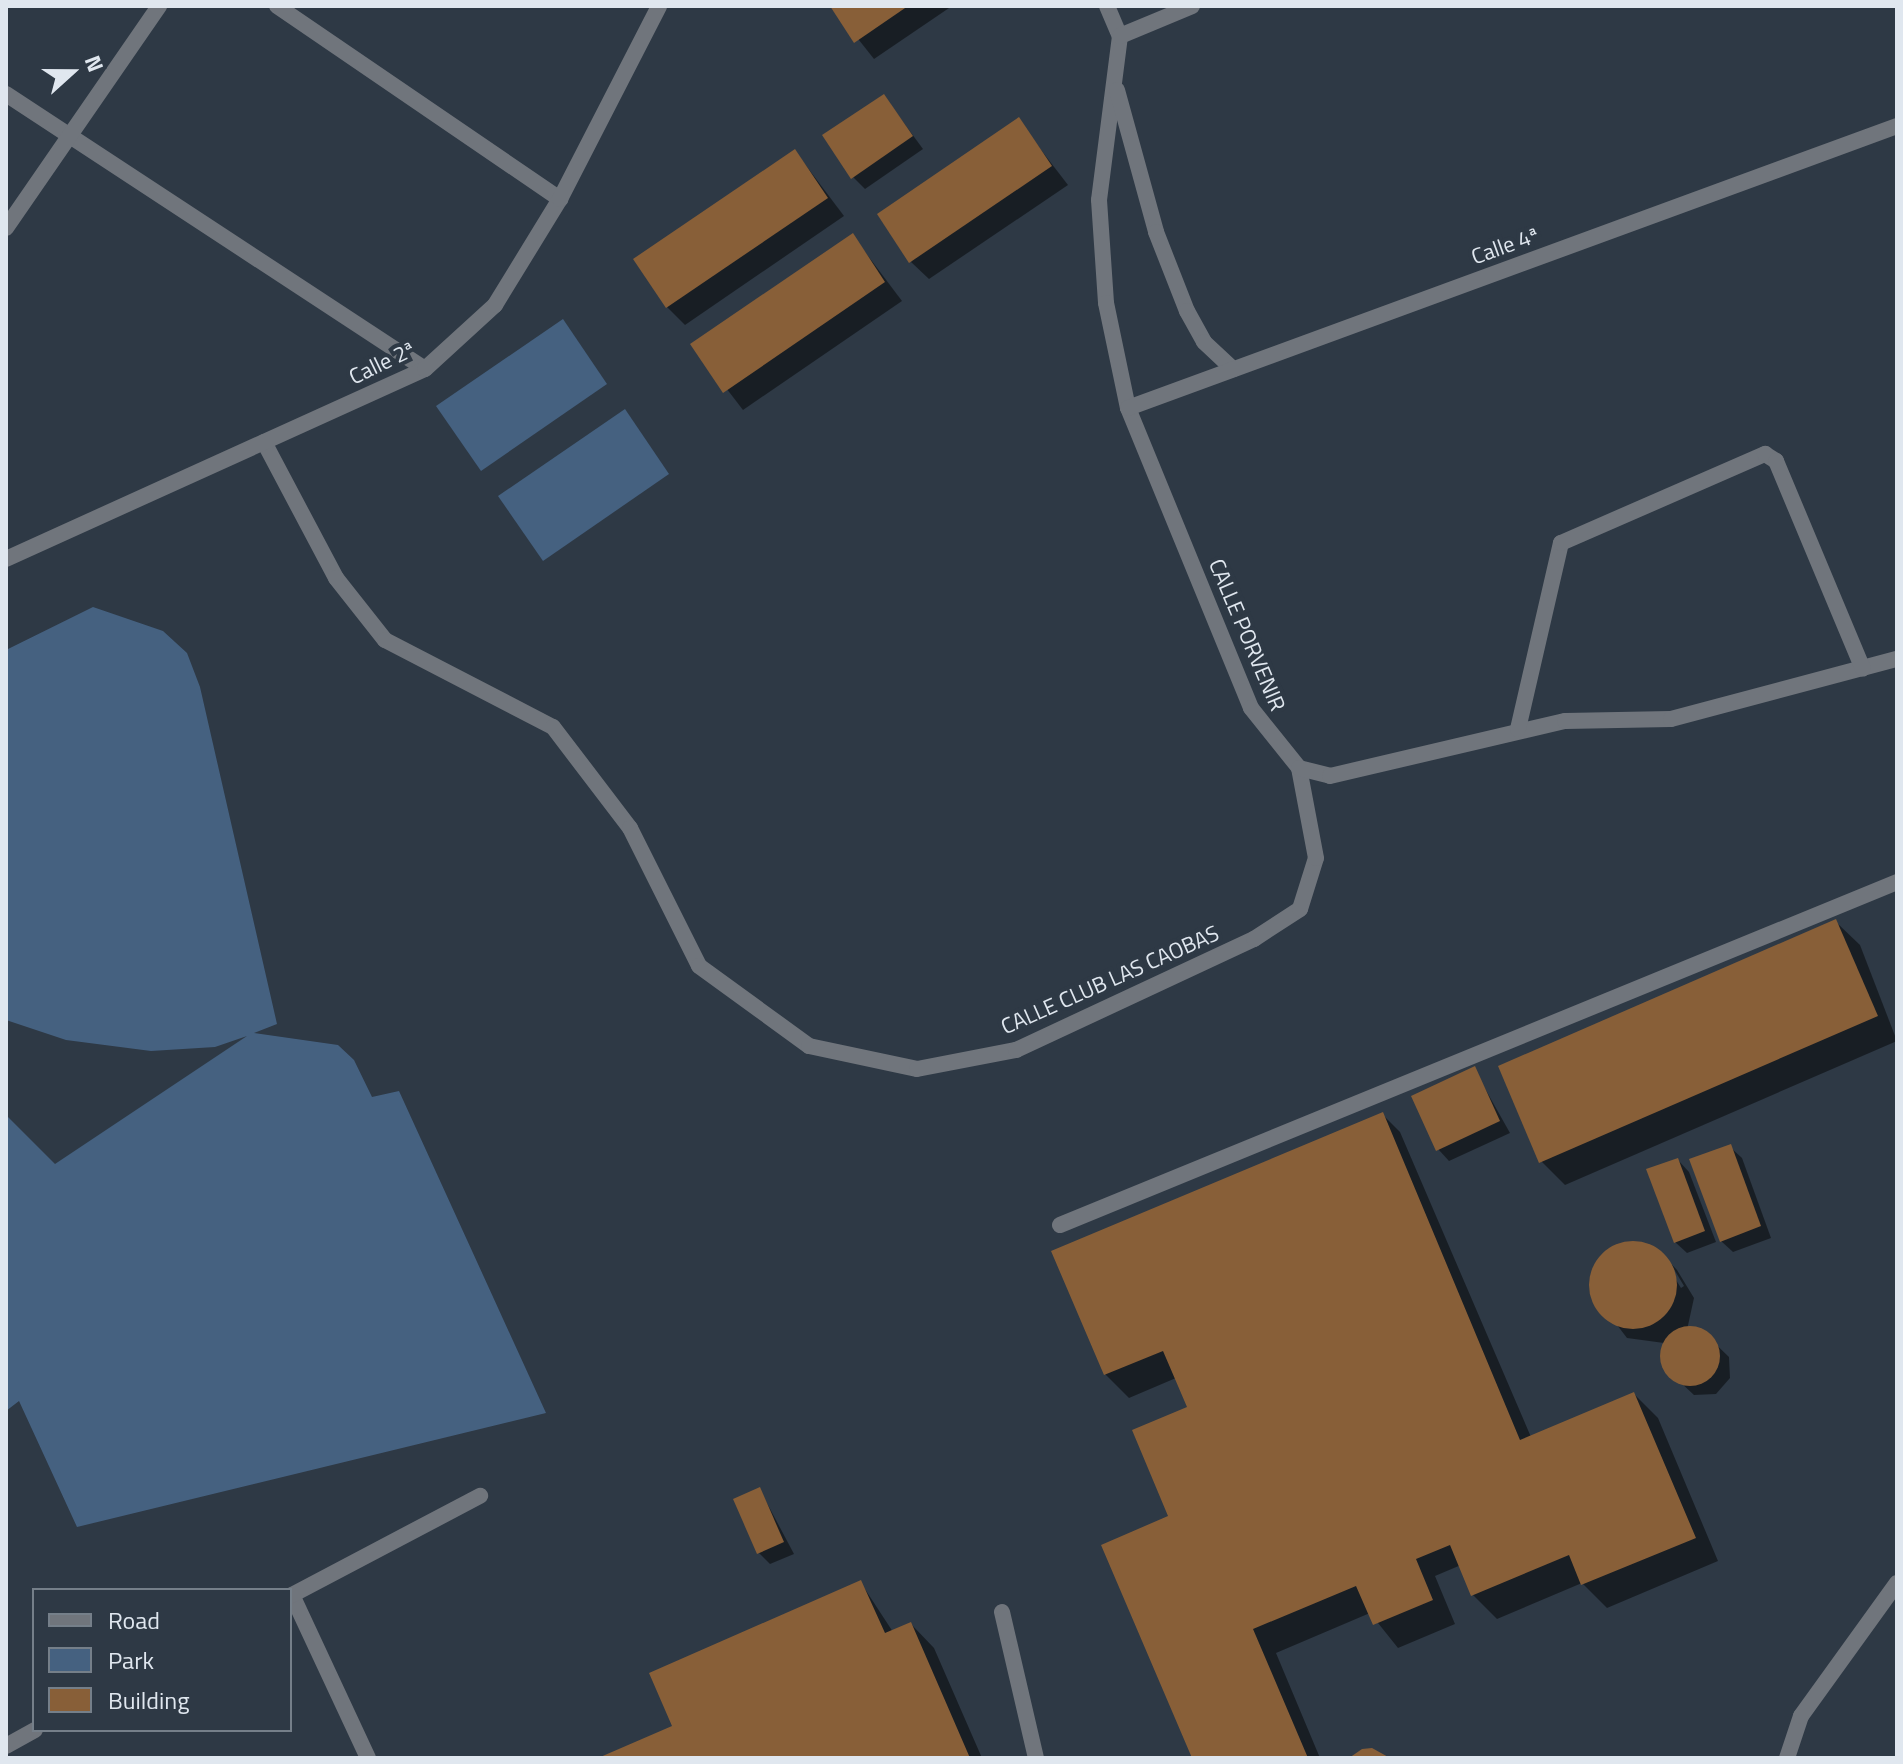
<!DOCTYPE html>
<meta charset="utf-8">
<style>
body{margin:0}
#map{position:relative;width:1903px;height:1764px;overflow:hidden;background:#2e3945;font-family:"Titillium Web",sans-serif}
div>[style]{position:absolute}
.green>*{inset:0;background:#456180}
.shadow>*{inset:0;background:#0007}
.building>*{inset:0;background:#885f38}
.round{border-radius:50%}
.lane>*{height:16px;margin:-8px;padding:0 8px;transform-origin:8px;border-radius:8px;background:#70757c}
.street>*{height:16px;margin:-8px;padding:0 8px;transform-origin:8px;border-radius:8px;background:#70757c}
span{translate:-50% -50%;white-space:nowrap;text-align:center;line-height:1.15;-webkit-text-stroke:8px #2e3945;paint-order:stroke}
.street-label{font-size:22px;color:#e0e7ef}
.frame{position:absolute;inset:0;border:8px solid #e0e7ef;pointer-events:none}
.legend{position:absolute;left:32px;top:1588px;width:260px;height:144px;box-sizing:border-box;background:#2e3945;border:2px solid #757f89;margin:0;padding:10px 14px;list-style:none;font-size:24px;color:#e0e7ef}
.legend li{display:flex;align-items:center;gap:16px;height:40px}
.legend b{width:40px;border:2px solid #757f89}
.north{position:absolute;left:32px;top:32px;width:80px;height:80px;-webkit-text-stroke:6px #2e3945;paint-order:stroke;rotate:69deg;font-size:22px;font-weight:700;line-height:32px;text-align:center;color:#e0e7ef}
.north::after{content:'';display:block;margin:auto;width:28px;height:36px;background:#e0e7ef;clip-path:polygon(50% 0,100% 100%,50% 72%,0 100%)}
</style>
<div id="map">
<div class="green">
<div style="clip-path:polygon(563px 319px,607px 384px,481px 471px,436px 406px)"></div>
<div style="clip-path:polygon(625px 409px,669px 474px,543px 561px,498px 496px)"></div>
<div style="clip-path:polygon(93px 607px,163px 631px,187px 653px,200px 687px,277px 1024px,254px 1033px,338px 1045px,354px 1060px,372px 1097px,399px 1091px,546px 1413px,77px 1527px,19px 1401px,6px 1411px,6px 1115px,55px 1164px,247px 1036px,215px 1047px,151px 1051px,66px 1040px,6px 1020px,6px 650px)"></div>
</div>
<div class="shadow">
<div style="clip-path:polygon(832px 6px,952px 6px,874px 59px)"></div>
<div style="clip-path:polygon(884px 96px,923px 149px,865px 189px,853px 177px)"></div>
<div style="clip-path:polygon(1018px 120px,1068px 185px,929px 279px,911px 262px)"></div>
<div style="clip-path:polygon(795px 151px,844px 216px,685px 325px,667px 307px)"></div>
<div style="clip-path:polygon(853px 236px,902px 301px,743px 410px,693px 345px)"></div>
<div style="clip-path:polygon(1836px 922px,1860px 945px,1897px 1041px,1565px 1185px,1541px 1161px)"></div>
<div style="clip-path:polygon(1474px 1069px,1510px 1133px,1449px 1161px,1438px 1149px)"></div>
<div style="clip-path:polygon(1382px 1114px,1400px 1132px,1531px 1437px,1634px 1394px,1658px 1418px,1718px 1561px,1607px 1608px,1582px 1583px,1497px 1619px,1473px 1595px,1461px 1565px,1435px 1576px,1455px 1624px,1398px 1648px,1370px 1613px,1276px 1653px,1320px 1758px,1194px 1758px,1171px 1517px,1189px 1408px,1176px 1378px,1129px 1398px,1105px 1374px)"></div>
<div style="clip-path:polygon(1730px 1147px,1742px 1158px,1771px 1238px,1733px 1252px,1721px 1241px)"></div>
<div style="clip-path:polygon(1678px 1160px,1689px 1172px,1716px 1242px,1687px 1253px,1675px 1242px)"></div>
<div style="clip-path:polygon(evenodd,1627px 1243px,1659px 1251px,1677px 1270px,1694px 1298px,1687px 1330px,1700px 1329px,1729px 1357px,1730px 1378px,1716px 1394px,1694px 1395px,1665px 1368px,1664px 1343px,1627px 1338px,1591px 1291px,1599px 1260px,1627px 1243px,1666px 1264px,1671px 1264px,1684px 1286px,1681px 1288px,1666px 1264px)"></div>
<div style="clip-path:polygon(760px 1490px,794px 1554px,770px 1564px,759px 1553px)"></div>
<div style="clip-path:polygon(861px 1583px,893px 1632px,911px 1624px,934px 1648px,982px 1758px,603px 1758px,675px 1727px)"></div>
</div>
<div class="building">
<div style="clip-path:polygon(830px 6px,908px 6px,854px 43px)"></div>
<div style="clip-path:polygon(884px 94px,913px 136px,851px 179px,822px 135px)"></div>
<div style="clip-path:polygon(1019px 117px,1052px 166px,909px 263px,877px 214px)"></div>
<div style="clip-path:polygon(795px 149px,828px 198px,666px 308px,633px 259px)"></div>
<div style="clip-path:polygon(853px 233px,885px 282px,723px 393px,690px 344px)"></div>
<div style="clip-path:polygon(1836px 919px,1878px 1016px,1539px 1163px,1498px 1066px)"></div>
<div style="clip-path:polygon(1475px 1066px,1500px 1121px,1436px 1151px,1411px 1096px)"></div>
<div style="clip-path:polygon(1383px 1112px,1520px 1440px,1634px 1392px,1696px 1538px,1581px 1585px,1569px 1555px,1471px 1596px,1450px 1545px,1416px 1559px,1433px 1600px,1373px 1625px,1356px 1586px,1253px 1629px,1308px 1758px,1192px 1758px,1101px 1545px,1168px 1516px,1132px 1430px,1187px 1407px,1163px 1351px,1104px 1375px,1051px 1251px)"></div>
<div style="clip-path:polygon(1731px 1144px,1761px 1226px,1720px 1242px,1689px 1159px)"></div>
<div style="clip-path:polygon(1678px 1158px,1705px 1231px,1674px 1243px,1646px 1169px)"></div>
<div class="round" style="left:1589px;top:1241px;width:88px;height:88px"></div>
<div class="round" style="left:1660px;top:1326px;width:60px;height:60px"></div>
<div style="clip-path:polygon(760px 1487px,784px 1542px,757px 1554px,733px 1499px)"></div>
<div style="clip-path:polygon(861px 1580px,885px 1633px,911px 1622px,970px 1758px,598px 1758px,672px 1726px,649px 1673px)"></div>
<div style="clip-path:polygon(1372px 1748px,1390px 1758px,1349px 1758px,1362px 1749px)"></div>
</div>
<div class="lane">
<div style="left:264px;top:442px;width:154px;rotate:62.1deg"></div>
<div style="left:336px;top:578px;width:79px;rotate:51.7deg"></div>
<div style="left:385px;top:640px;width:189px;rotate:27.4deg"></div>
<div style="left:553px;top:727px;width:127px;rotate:52.7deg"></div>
<div style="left:630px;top:828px;width:154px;rotate:63.4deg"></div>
<div style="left:699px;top:966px;width:136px;rotate:36deg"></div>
<div style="left:809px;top:1046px;width:110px;rotate:12deg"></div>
<div style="left:917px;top:1069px;width:101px;rotate:-10.9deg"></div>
<div style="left:1016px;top:1050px;width:263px;rotate:-25deg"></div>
<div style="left:1254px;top:939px;width:55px;rotate:-33.1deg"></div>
<div style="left:1300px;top:909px;width:53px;rotate:-72.6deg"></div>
<div style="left:1316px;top:858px;width:92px;rotate:-100.7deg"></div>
<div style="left:1060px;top:1225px;width:905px;rotate:-22.28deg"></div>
<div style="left:292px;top:1595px;width:180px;rotate:65deg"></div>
<div style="left:1002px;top:1612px;width:150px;rotate:76.9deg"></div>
<div style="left:1787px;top:1758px;width:44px;rotate:-71.6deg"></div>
<div style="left:1801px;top:1716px;width:164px;rotate:-54.2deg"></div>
</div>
<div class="street">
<div style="left:277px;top:6px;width:343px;rotate:34.3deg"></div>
<div style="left:1107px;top:6px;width:33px;rotate:67deg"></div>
<div style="left:1120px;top:36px;width:165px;rotate:97.3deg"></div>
<div style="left:1099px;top:200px;width:103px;rotate:86.1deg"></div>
<div style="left:1106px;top:303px;width:107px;rotate:78.2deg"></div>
<div style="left:1128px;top:408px;width:324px;rotate:67.7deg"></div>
<div style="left:1251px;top:708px;width:77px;rotate:51.3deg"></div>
<div style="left:1299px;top:768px;width:32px;rotate:14deg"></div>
<div style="left:1330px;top:776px;width:241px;rotate:-13.2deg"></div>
<div style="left:1565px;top:721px;width:106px;rotate:-1.1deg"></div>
<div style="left:1671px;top:719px;width:234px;rotate:-14.9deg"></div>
<div style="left:1120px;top:36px;width:78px;rotate:-22.6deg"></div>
<div style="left:1117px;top:90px;width:147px;rotate:74.6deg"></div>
<div style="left:1156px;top:232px;width:85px;rotate:68.6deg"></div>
<div style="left:1187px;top:311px;width:35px;rotate:61deg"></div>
<div style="left:1204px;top:342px;width:40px;rotate:43deg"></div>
<div style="left:6px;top:94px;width:501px;rotate:33.28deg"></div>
<div style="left:6px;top:228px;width:270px;rotate:-55.4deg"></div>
<div style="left:1128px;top:408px;width:819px;rotate:-20.14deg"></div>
<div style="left:6px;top:559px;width:460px;rotate:-24.4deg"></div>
<div style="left:425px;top:369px;width:95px;rotate:-42.4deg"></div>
<div style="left:495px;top:305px;width:124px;rotate:-58.5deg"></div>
<div style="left:560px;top:199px;width:217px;rotate:-62.8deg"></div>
<div style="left:1518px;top:729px;width:191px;rotate:-77deg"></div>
<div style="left:1561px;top:543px;width:223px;rotate:-23.6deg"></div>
<div style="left:1765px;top:454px;width:13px;rotate:32deg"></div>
<div style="left:1776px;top:461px;width:225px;rotate:67.3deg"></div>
<div style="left:290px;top:1596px;width:215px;rotate:-27.8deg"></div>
<div style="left:6px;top:1746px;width:33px;rotate:-29deg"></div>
</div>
<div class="street-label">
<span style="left:1505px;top:246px;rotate:-20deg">Calle 4ª</span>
<span style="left:382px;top:363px;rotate:-26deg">Calle 2ª</span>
<span style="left:1247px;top:635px;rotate:67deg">CALLE PORVENIR</span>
<span style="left:1110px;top:980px;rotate:-24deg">CALLE CLUB LAS CAOBAS</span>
</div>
<div class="frame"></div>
<ul class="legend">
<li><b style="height:10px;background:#70757c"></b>Road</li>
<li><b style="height:22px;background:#456180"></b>Park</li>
<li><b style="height:22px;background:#885f38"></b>Building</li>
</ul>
<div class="north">N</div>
</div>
